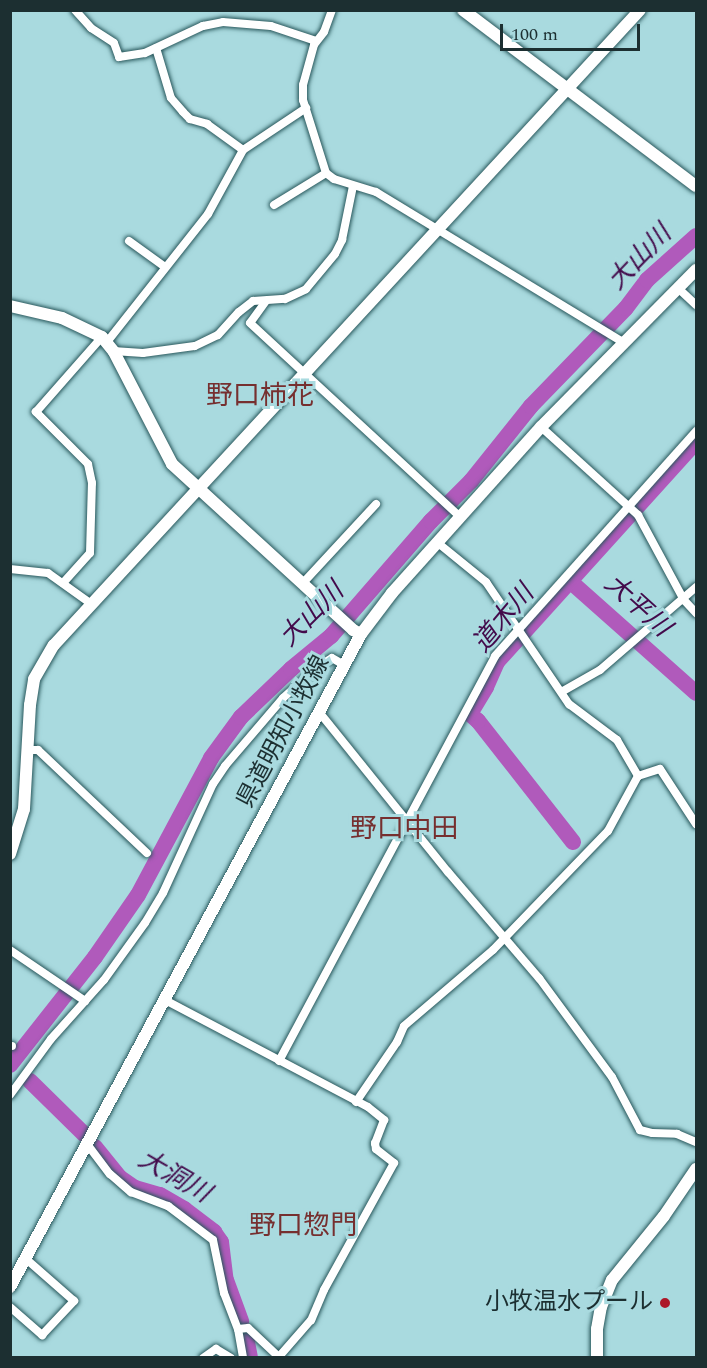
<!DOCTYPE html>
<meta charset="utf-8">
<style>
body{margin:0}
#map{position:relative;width:707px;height:1368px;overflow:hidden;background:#a9dadf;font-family:Spectral,"Noto Sans JP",serif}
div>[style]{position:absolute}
.river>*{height:16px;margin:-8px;padding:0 8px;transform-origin:8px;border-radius:8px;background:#b05abb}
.roads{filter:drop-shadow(0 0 2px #28575b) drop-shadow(0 0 2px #28575b)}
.street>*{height:8px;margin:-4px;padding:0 4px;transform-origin:4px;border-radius:4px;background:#fff}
.secondary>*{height:12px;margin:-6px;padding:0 6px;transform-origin:6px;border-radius:6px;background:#fff}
.dots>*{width:16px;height:16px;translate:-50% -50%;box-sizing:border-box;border:3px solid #a9dadf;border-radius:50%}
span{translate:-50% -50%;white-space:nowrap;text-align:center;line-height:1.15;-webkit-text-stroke:6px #a9dadf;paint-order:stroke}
.street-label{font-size:24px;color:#1c2f31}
.poi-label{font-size:24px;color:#1c2f31}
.right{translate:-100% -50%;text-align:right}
.water-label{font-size:26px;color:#430a4b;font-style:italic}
.quarter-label{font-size:27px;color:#762f2f}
.frame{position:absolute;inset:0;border:12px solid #1c2f31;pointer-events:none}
.scale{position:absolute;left:500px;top:24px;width:140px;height:27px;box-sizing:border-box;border:3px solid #1c2f31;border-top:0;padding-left:8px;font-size:18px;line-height:21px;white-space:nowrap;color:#1c2f31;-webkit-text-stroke:4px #a9dadf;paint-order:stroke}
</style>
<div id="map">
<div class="river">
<div style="left:571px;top:582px;width:167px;rotate:41.6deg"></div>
<div style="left:573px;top:842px;width:154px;rotate:-128.1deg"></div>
<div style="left:478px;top:721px;width:11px;rotate:-139deg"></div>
<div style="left:470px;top:714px;width:31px;rotate:-59deg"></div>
<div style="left:486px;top:687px;width:27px;rotate:-66deg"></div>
<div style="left:497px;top:662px;width:297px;rotate:-47.9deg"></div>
<div style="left:10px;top:1065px;width:137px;rotate:-51.8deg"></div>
<div style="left:95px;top:957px;width:75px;rotate:-55.3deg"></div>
<div style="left:138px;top:895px;width:155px;rotate:-61.9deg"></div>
<div style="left:211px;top:758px;width:51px;rotate:-53.8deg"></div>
<div style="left:241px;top:717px;width:69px;rotate:-43.8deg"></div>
<div style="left:291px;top:669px;width:52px;rotate:-39.5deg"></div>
<div style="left:331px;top:636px;width:152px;rotate:-49deg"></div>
<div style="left:431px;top:521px;width:57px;rotate:-45deg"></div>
<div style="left:471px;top:481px;width:96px;rotate:-51.3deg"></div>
<div style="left:531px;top:406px;width:136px;rotate:-45.9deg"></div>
<div style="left:626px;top:308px;width:35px;rotate:-53deg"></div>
<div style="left:647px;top:280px;width:66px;rotate:-41.9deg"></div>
<div style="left:30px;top:1081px;width:76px;rotate:44.5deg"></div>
<div style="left:95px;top:1147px;width:38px;rotate:51deg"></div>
<div style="left:119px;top:1177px;width:19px;rotate:35deg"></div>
<div style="left:135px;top:1188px;width:26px;rotate:16deg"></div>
<div style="left:160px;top:1195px;width:28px;rotate:30deg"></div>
<div style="left:184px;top:1209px;width:38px;rotate:37deg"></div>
<div style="left:214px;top:1232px;width:12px;rotate:55deg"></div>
<div style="left:221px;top:1242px;width:38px;rotate:83deg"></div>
<div style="left:226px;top:1280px;width:44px;rotate:69.9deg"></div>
<div style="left:245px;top:1332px;width:26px;rotate:79deg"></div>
</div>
<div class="roads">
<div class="street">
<div style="left:75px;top:10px;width:24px;rotate:48deg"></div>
<div style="left:91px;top:28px;width:27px;rotate:33deg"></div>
<div style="left:114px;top:43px;width:15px;rotate:70deg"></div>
<div style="left:119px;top:57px;width:26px;rotate:-9deg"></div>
<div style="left:145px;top:53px;width:64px;rotate:-25deg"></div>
<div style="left:203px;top:26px;width:20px;rotate:-11deg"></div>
<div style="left:223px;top:22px;width:48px;rotate:4.8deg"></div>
<div style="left:271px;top:26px;width:47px;rotate:18.4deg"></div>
<div style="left:332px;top:10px;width:23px;rotate:110deg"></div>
<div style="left:324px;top:32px;width:16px;rotate:128deg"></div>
<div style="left:314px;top:45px;width:41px;rotate:105.4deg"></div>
<div style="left:303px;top:85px;width:15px;rotate:90deg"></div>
<div style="left:303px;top:100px;width:77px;rotate:72.5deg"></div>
<div style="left:326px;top:173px;width:10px;rotate:37deg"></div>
<div style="left:334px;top:179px;width:44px;rotate:17.2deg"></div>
<div style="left:376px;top:192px;width:289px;rotate:31.3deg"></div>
<div style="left:156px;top:48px;width:52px;rotate:73.3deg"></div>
<div style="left:171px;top:98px;width:18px;rotate:49deg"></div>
<div style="left:183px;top:112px;width:10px;rotate:45deg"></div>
<div style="left:190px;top:119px;width:18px;rotate:16deg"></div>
<div style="left:207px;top:124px;width:44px;rotate:35.8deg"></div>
<div style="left:274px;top:205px;width:61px;rotate:-31.6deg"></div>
<div style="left:129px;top:241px;width:44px;rotate:35.8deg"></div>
<div style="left:680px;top:290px;width:22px;rotate:43deg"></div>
<div style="left:266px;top:301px;width:27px;rotate:126deg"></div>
<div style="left:250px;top:323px;width:287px;rotate:42.7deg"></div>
<div style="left:107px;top:342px;width:163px;rotate:-51.7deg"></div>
<div style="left:208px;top:214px;width:73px;rotate:-61.3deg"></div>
<div style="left:243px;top:150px;width:76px;rotate:-33.7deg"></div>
<div style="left:113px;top:351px;width:30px;rotate:4deg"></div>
<div style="left:143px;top:353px;width:52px;rotate:-7.7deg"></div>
<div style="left:195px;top:346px;width:25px;rotate:-26deg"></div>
<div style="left:218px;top:335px;width:31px;rotate:-48deg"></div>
<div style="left:239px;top:312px;width:18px;rotate:-38deg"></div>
<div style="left:253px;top:301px;width:32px;rotate:-4deg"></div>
<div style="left:285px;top:299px;width:23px;rotate:-25deg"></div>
<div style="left:306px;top:289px;width:45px;rotate:-50.4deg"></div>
<div style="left:335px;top:254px;width:16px;rotate:-63deg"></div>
<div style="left:342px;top:240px;width:55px;rotate:-78.5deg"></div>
<div style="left:541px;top:427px;width:131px;rotate:42.2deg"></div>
<div style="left:638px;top:515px;width:97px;rotate:61.6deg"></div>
<div style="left:684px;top:600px;width:18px;rotate:47deg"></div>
<div style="left:438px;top:543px;width:62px;rotate:39.1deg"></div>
<div style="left:486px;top:582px;width:148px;rotate:55.8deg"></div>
<div style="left:569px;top:704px;width:60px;rotate:36.9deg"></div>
<div style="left:617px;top:740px;width:42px;rotate:59.7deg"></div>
<div style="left:10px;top:569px;width:38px;rotate:6deg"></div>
<div style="left:48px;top:573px;width:52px;rotate:35.5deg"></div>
<div style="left:63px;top:583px;width:40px;rotate:-48deg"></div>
<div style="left:90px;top:553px;width:70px;rotate:-88.4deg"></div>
<div style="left:92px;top:483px;width:19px;rotate:-102deg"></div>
<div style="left:88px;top:464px;width:74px;rotate:-135deg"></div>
<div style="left:36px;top:412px;width:100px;rotate:-48.7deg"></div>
<div style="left:302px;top:584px;width:109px;rotate:-47.2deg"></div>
<div style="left:563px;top:691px;width:43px;rotate:-29.6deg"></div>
<div style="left:600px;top:670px;width:127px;rotate:-40.8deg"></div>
<div style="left:320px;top:713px;width:204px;rotate:51.2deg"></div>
<div style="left:448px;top:872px;width:140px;rotate:49.4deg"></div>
<div style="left:539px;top:978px;width:123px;rotate:53.6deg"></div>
<div style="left:612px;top:1077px;width:60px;rotate:62.2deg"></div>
<div style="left:640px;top:1130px;width:12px;rotate:14deg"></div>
<div style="left:652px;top:1133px;width:25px;rotate:2deg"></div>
<div style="left:677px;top:1134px;width:21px;rotate:23deg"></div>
<div style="left:28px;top:750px;width:10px"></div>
<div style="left:38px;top:750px;width:150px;rotate:43.4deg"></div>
<div style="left:10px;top:950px;width:91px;rotate:34.2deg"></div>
<div style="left:165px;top:1000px;width:229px;rotate:27.8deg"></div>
<div style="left:368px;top:1107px;width:21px;rotate:39deg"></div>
<div style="left:384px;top:1120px;width:25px;rotate:111deg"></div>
<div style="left:375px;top:1143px;width:6px;rotate:81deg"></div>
<div style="left:376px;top:1149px;width:23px;rotate:38deg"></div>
<div style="left:394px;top:1163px;width:145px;rotate:118.9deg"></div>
<div style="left:324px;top:1290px;width:33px;rotate:113deg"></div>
<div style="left:311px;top:1320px;width:50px;rotate:131deg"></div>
<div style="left:10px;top:1046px;width:2px"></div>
<div style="left:279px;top:1061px;width:459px;rotate:-61.9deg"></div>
<div style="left:495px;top:656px;width:302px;rotate:-48.2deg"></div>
<div style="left:10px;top:1095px;width:69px;rotate:-53.8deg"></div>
<div style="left:51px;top:1039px;width:79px;rotate:-48.1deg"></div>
<div style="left:104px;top:980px;width:70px;rotate:-54.3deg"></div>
<div style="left:145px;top:923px;width:35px;rotate:-59deg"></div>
<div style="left:163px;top:893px;width:120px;rotate:-65.4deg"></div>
<div style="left:213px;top:784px;width:22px;rotate:-56deg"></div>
<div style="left:225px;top:766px;width:89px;rotate:-49.5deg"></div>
<div style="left:283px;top:698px;width:48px;rotate:-41.6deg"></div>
<div style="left:319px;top:666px;width:15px;rotate:-32deg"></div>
<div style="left:332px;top:658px;width:14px;rotate:30deg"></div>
<div style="left:356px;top:1102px;width:73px;rotate:-55.7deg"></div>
<div style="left:397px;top:1042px;width:17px;rotate:-66deg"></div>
<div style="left:404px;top:1026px;width:117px;rotate:-40.5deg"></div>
<div style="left:493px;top:950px;width:165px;rotate:-46deg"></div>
<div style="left:608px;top:831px;width:63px;rotate:-61.4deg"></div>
<div style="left:638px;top:776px;width:23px;rotate:-18deg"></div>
<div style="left:660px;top:769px;width:66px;rotate:56.8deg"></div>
<div style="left:87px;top:1144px;width:38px;rotate:53deg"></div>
<div style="left:110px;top:1174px;width:28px;rotate:41deg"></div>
<div style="left:131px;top:1192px;width:40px;rotate:21deg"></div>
<div style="left:168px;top:1206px;width:56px;rotate:37.1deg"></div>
<div style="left:213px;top:1240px;width:54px;rotate:78.3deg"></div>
<div style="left:224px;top:1293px;width:39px;rotate:69deg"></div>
<div style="left:238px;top:1329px;width:10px;rotate:-6deg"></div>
<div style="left:248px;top:1328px;width:44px;rotate:43.2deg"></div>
<div style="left:10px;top:1307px;width:43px;rotate:41.2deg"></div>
<div style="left:42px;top:1335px;width:47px;rotate:-46.7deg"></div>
<div style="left:74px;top:1301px;width:64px;rotate:-138.8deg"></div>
<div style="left:238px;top:1329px;width:29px;rotate:80deg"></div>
<div style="left:203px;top:1358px;width:16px;rotate:-35deg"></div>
<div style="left:216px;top:1349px;width:17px;rotate:31deg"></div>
</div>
<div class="secondary">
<div style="left:463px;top:10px;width:292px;rotate:37.1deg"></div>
<div style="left:10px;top:306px;width:53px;rotate:13deg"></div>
<div style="left:62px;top:318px;width:44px;rotate:25.4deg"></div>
<div style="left:102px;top:337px;width:19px;rotate:51deg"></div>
<div style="left:114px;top:352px;width:126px;rotate:62.6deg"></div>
<div style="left:172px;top:464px;width:246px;rotate:42.5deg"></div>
<div style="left:353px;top:630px;width:9px;rotate:27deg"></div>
<div style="left:10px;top:854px;width:47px;rotate:-72.7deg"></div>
<div style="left:24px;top:809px;width:104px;rotate:-86.7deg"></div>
<div style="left:30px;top:705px;width:26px;rotate:-81deg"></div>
<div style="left:34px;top:679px;width:39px;rotate:-60deg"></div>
<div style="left:54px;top:645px;width:864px;rotate:-47.3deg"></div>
<div style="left:10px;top:1287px;width:741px;rotate:-61.74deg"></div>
<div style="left:361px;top:634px;width:51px;rotate:-52.9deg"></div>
<div style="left:392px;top:593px;width:223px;rotate:-48.1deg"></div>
<div style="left:541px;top:427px;width:221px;rotate:-45.4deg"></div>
<div style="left:597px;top:1358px;width:29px;rotate:-90deg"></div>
<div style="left:597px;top:1329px;width:22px;rotate:-80deg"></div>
<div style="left:601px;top:1307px;width:29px;rotate:-68deg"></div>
<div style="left:612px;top:1280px;width:82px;rotate:-50.9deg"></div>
<div style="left:664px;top:1216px;width:57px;rotate:-55.8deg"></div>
</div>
</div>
<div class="dots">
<div style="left:665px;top:1303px;background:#ac1829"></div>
</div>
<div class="street-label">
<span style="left:284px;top:732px;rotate:-62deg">県道明知小牧線</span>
</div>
<div class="poi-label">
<span class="right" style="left:653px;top:1303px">小牧温水プール</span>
</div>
<div class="water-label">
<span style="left:640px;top:258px;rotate:-46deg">大山川</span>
<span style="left:637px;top:606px;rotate:42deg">大平川</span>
<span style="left:312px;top:615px;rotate:-45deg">大山川</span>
<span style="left:504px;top:619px;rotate:-50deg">道木川</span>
<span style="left:174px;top:1177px;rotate:30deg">大洞川</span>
</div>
<div class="quarter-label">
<span style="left:260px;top:397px">野口柿花</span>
<span style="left:404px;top:830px">野口中田</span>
<span style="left:303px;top:1227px">野口惣門</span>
</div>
<div class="frame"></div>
<div class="scale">100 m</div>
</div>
